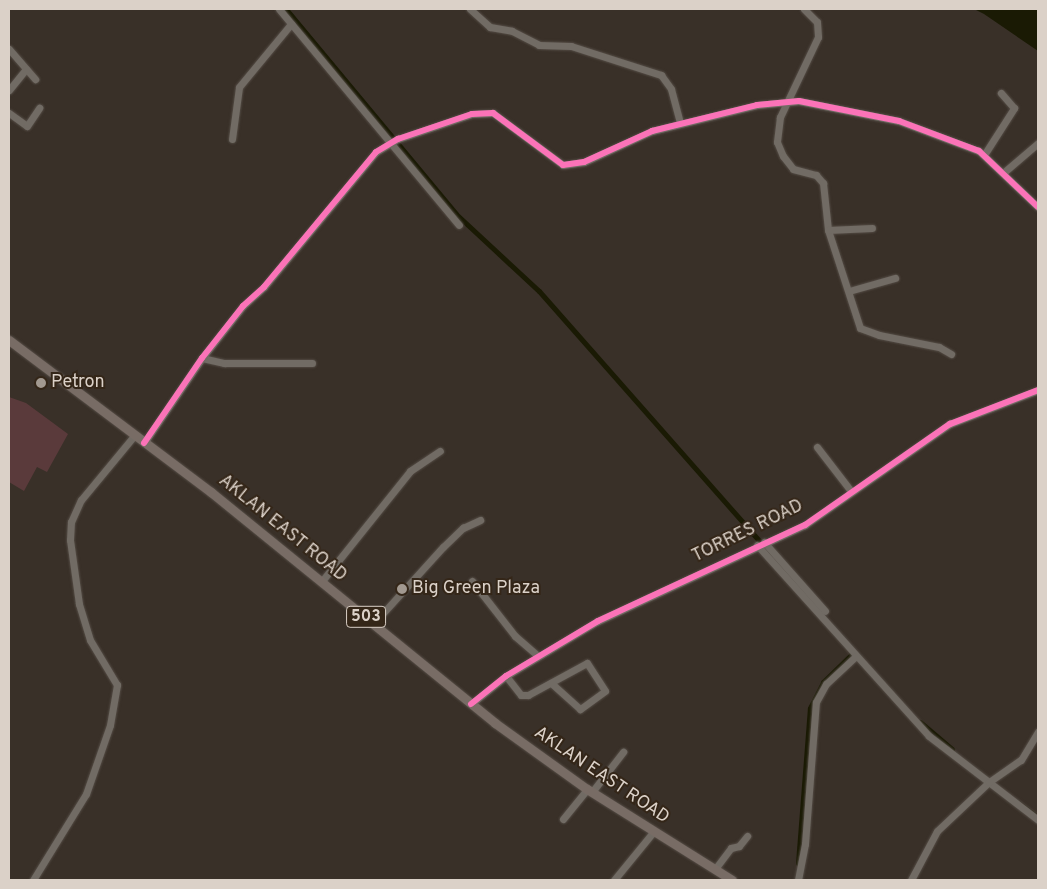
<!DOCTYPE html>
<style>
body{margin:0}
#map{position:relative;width:1047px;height:889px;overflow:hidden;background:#393028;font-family:Overpass,sans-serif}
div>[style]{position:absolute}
.green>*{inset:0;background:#5a3a3b}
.water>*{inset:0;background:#1a1a04}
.stream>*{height:1px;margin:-0.5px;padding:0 0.5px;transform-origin:0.5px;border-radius:0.5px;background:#1a1a04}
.canal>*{height:5px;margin:-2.5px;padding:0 2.5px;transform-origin:2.5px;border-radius:2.5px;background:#1a1a04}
.roads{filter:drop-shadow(0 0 1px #544c45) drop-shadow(0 0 1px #544c45)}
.minor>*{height:7px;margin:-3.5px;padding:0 3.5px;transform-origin:3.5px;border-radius:3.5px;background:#716b64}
.major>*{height:9px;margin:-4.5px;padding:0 4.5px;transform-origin:4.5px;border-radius:4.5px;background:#786c65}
.cycleway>*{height:6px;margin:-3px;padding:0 3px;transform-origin:3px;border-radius:3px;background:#fb73b8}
.dots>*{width:14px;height:14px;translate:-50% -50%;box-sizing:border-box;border:2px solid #342618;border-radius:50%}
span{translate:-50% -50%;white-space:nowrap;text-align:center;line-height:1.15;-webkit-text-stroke:4px #342618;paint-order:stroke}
.shield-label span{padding:1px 4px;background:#342618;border:1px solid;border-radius:4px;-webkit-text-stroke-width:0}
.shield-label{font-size:16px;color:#dbd1c8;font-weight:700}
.poi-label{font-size:18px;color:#dbd1c8}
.left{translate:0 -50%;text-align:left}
.street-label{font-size:18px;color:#dbd1c8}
.frame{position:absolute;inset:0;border:10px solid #dbd1c8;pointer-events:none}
</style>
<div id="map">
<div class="green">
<div style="clip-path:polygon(9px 397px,26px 403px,68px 434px,47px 472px,37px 467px,24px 491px,9px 482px)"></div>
</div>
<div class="water">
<div style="clip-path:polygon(974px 9px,1038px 9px,1038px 51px,984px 14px)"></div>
</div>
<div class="stream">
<div style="left:1019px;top:801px;width:24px;rotate:36deg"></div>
</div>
<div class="canal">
<div style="left:286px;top:9px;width:266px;rotate:50.3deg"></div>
<div style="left:456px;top:214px;width:113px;rotate:42.9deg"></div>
<div style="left:539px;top:291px;width:340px;rotate:48.6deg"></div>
<div style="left:920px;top:722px;width:42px;rotate:40.2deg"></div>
<div style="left:798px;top:863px;width:155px;rotate:-85.6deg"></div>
<div style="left:810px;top:708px;width:29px;rotate:-63deg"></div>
<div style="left:823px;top:682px;width:39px;rotate:-44deg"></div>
</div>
<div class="roads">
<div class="minor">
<div style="left:279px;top:9px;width:281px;rotate:50.2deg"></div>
<div style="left:470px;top:9px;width:27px;rotate:42deg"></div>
<div style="left:490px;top:27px;width:22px;rotate:10deg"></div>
<div style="left:512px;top:31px;width:30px;rotate:27deg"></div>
<div style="left:539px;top:45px;width:32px;rotate:2deg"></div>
<div style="left:571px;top:46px;width:95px;rotate:17.9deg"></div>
<div style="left:661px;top:75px;width:17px;rotate:54deg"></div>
<div style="left:671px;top:89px;width:35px;rotate:75deg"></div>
<div style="left:804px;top:9px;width:18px;rotate:45deg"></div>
<div style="left:817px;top:22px;width:15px;rotate:86deg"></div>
<div style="left:818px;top:37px;width:89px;rotate:115.4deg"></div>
<div style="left:780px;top:117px;width:25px;rotate:97deg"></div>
<div style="left:777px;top:142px;width:15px;rotate:67deg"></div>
<div style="left:783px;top:156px;width:16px;rotate:52deg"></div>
<div style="left:793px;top:169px;width:24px;rotate:15deg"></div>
<div style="left:816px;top:175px;width:11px;rotate:49deg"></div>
<div style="left:823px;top:183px;width:47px;rotate:83.9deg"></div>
<div style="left:828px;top:230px;width:103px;rotate:71.9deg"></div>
<div style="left:860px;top:328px;width:20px;rotate:20deg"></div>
<div style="left:879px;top:335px;width:61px;rotate:11.3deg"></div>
<div style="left:939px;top:347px;width:14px;rotate:30deg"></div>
<div style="left:9px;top:49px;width:40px;rotate:49deg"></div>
<div style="left:9px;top:90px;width:27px;rotate:-51deg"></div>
<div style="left:9px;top:113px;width:22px;rotate:36deg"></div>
<div style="left:27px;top:126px;width:22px;rotate:-56deg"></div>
<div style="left:232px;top:139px;width:52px;rotate:-82.3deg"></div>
<div style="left:239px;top:87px;width:82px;rotate:-50.5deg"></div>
<div style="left:984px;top:155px;width:56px;rotate:-57.4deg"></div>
<div style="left:1014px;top:108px;width:20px;rotate:-131deg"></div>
<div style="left:1003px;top:173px;width:46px;rotate:-40.6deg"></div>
<div style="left:828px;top:230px;width:44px;rotate:-2.6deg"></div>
<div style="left:849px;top:291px;width:48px;rotate:-15.8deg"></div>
<div style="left:202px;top:358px;width:23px;rotate:13deg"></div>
<div style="left:224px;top:363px;width:88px"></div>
<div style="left:144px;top:443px;width:103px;rotate:-55.7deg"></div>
<div style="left:202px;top:358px;width:66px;rotate:-51.7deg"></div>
<div style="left:243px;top:306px;width:28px;rotate:-42deg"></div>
<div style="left:264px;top:287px;width:175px;rotate:-50.3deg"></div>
<div style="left:376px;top:152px;width:26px;rotate:-31deg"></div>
<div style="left:398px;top:139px;width:78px;rotate:-18.7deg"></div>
<div style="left:472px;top:114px;width:21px;rotate:-3deg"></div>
<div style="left:493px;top:113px;width:87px;rotate:36.6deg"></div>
<div style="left:563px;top:165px;width:21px;rotate:-8deg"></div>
<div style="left:584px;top:162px;width:75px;rotate:-24.5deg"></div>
<div style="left:652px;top:131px;width:108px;rotate:-13.9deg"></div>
<div style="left:757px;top:105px;width:42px;rotate:-5.4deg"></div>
<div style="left:799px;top:101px;width:102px;rotate:11.3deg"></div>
<div style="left:899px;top:121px;width:85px;rotate:20.6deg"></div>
<div style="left:979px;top:151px;width:81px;rotate:43.5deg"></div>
<div style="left:817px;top:447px;width:56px;rotate:52.3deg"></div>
<div style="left:764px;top:542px;width:92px;rotate:48.5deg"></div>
<div style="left:757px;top:545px;width:257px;rotate:48deg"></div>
<div style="left:929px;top:736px;width:138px;rotate:37.6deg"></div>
<div style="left:322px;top:581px;width:141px;rotate:-51.3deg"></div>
<div style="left:410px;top:471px;width:36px;rotate:-34deg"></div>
<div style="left:472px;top:581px;width:70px;rotate:52deg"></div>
<div style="left:515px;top:636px;width:30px;rotate:41deg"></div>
<div style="left:374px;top:623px;width:103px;rotate:-47.8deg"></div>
<div style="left:443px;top:547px;width:28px;rotate:-44deg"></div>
<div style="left:463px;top:528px;width:19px;rotate:-25deg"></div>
<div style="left:506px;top:676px;width:24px;rotate:52deg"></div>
<div style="left:521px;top:695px;width:7px"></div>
<div style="left:528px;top:695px;width:67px;rotate:-28.5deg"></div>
<div style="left:587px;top:663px;width:33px;rotate:57deg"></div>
<div style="left:605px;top:691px;width:31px;rotate:144deg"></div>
<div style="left:580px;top:709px;width:39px;rotate:-138deg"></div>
<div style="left:471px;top:704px;width:45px;rotate:-38.7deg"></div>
<div style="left:506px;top:676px;width:107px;rotate:-30.9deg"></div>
<div style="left:598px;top:621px;width:228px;rotate:-24.9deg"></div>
<div style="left:805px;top:525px;width:177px;rotate:-34.9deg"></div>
<div style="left:950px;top:424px;width:94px;rotate:-21.1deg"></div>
<div style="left:592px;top:792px;width:51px;rotate:-52.2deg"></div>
<div style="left:563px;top:819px;width:38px;rotate:-51deg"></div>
<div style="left:715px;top:869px;width:26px;rotate:-53deg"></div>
<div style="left:731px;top:848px;width:8px;rotate:-14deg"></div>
<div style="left:739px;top:846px;width:13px;rotate:-51deg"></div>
<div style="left:33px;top:880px;width:101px;rotate:-58.4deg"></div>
<div style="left:86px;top:794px;width:73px;rotate:-70.8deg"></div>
<div style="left:110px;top:725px;width:41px;rotate:-80.1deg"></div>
<div style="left:117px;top:685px;width:52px;rotate:-121deg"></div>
<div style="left:90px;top:640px;width:38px;rotate:-107deg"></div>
<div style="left:79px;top:604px;width:65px;rotate:-98deg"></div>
<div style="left:70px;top:540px;width:18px;rotate:-87deg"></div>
<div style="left:71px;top:522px;width:24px;rotate:-66deg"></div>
<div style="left:81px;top:500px;width:83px;rotate:-50.4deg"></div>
<div style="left:614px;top:880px;width:63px;rotate:-50.8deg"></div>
<div style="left:798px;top:880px;width:37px;rotate:-79deg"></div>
<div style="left:805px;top:844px;width:142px;rotate:-85.6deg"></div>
<div style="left:816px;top:702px;width:21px;rotate:-61deg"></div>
<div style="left:826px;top:684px;width:41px;rotate:-43deg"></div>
<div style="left:911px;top:880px;width:55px;rotate:-62deg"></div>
<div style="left:937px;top:831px;width:71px;rotate:-43.3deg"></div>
<div style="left:989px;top:782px;width:39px;rotate:-35deg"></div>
<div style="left:1021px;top:760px;width:33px;rotate:-59deg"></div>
</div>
<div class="major">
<div style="left:9px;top:340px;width:253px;rotate:37deg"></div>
<div style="left:211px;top:492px;width:366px;rotate:39.1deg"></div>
<div style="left:495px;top:723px;width:113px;rotate:35.7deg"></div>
<div style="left:587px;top:789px;width:171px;rotate:32.1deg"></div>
</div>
</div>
<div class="cycleway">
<div style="left:144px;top:443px;width:103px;rotate:-55.7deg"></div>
<div style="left:202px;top:358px;width:66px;rotate:-51.7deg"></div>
<div style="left:243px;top:306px;width:28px;rotate:-42deg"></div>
<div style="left:264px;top:287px;width:175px;rotate:-50.3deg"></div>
<div style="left:376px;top:152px;width:26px;rotate:-31deg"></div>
<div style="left:398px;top:139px;width:78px;rotate:-18.7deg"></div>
<div style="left:472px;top:114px;width:21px;rotate:-3deg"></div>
<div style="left:493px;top:113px;width:87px;rotate:36.6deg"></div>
<div style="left:563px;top:165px;width:21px;rotate:-8deg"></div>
<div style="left:584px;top:162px;width:75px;rotate:-24.5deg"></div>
<div style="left:652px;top:131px;width:108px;rotate:-13.9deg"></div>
<div style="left:757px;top:105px;width:42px;rotate:-5.4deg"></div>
<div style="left:799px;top:101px;width:102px;rotate:11.3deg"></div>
<div style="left:899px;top:121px;width:85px;rotate:20.6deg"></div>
<div style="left:979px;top:151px;width:81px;rotate:43.5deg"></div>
<div style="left:471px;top:704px;width:45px;rotate:-38.7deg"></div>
<div style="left:506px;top:676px;width:107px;rotate:-30.9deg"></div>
<div style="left:598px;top:621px;width:228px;rotate:-24.9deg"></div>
<div style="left:805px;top:525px;width:177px;rotate:-34.9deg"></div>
<div style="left:950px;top:424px;width:94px;rotate:-21.1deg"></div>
</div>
<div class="dots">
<div style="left:41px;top:383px;background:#a29990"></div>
<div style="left:402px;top:589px;background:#a29990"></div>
</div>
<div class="shield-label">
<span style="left:366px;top:617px">503</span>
</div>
<div class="poi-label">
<span class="left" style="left:51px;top:383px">Petron</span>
<span class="left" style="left:412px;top:589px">Big Green Plaza</span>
</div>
<div class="street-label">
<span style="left:282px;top:529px;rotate:39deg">AKLAN EAST ROAD</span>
<span style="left:748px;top:532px;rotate:-26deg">TORRES ROAD</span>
<span style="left:601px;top:776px;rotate:34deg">AKLAN EAST ROAD</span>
</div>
<div class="frame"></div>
</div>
